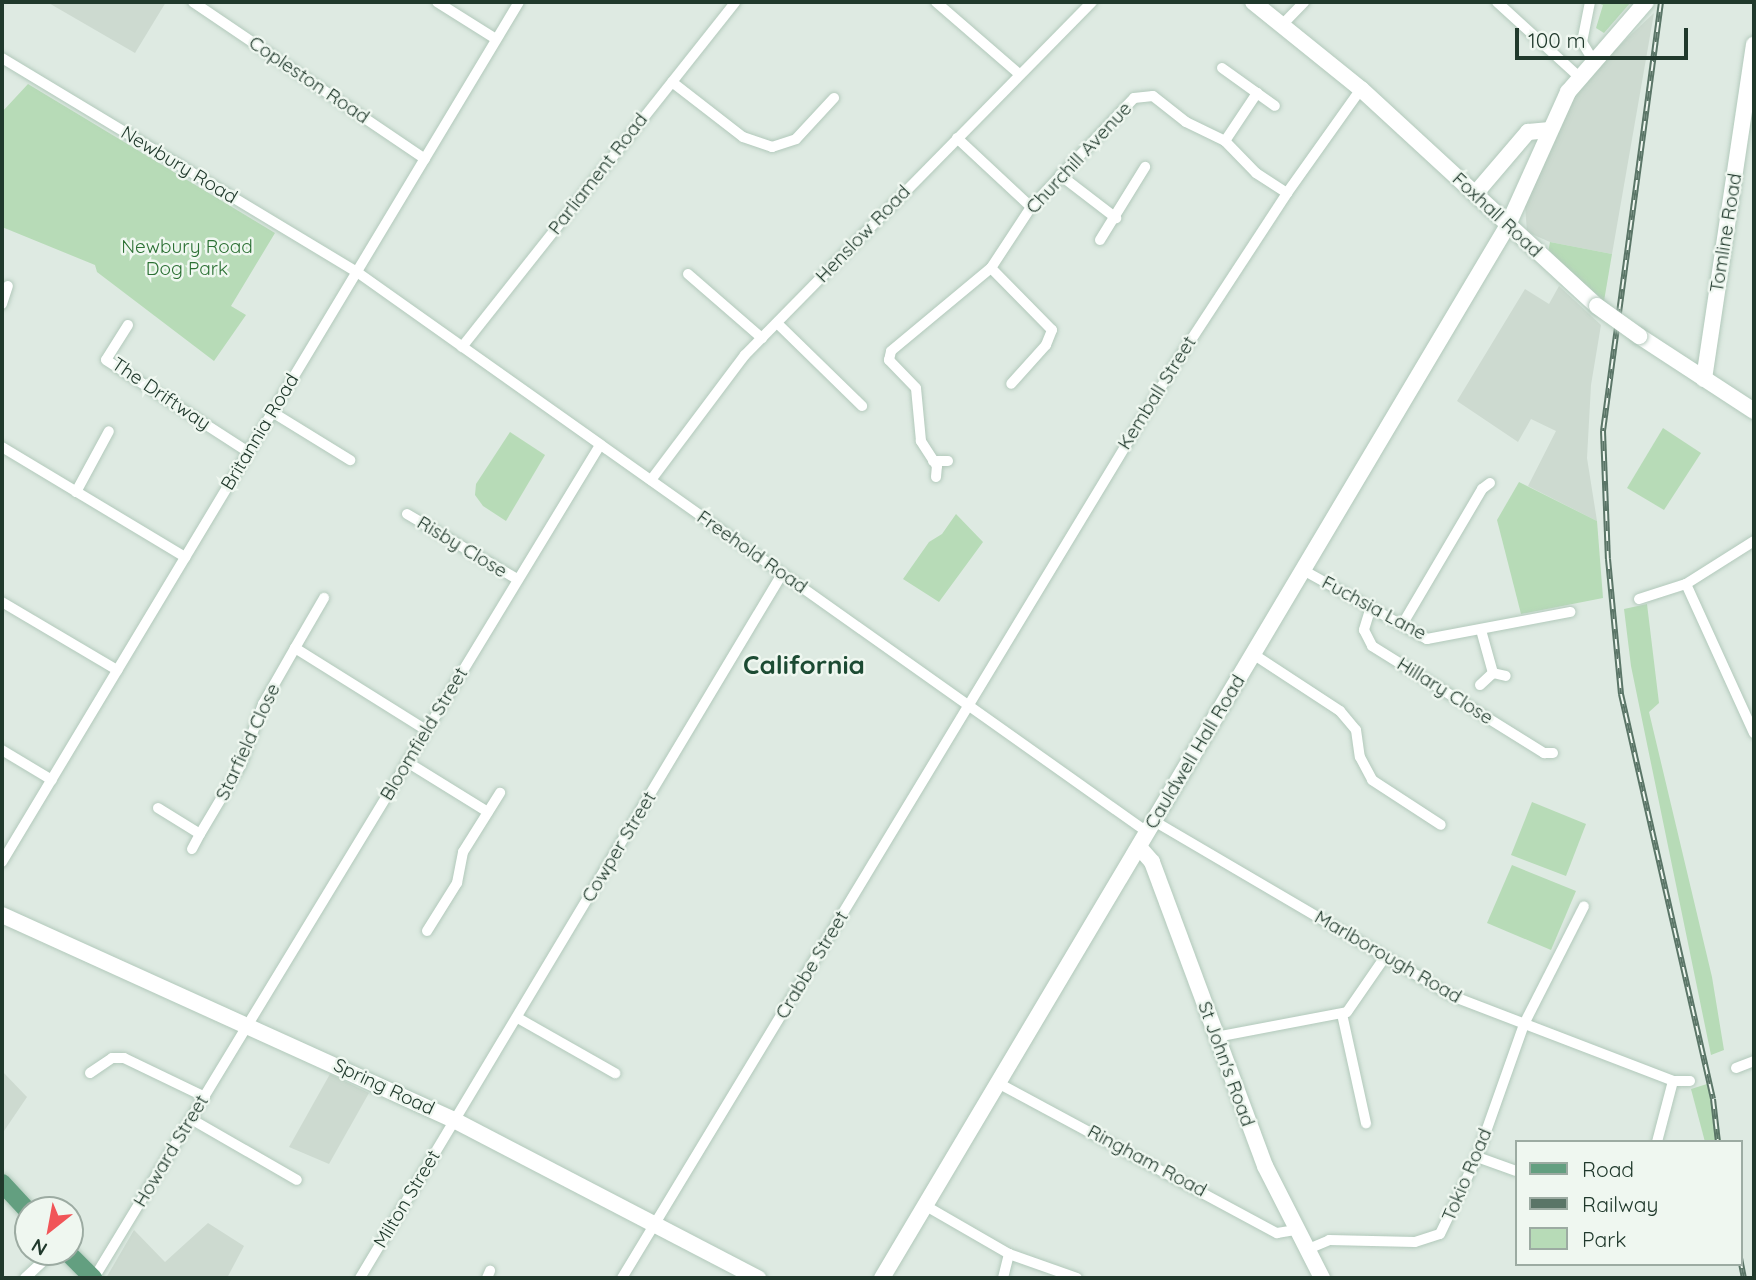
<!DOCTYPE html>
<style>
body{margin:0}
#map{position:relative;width:1756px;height:1280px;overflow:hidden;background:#deeae2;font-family:Quicksand,sans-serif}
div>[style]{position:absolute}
.built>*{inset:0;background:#cddad0}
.green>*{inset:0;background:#b7dbb7}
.roads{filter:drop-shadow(0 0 2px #b2c9bb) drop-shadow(0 0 2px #b2c9bb)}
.street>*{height:10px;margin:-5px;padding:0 5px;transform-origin:5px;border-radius:5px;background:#fff}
.secondary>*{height:16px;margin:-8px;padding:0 8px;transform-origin:8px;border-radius:8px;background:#fff}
.primary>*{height:18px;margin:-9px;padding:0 9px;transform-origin:9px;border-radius:9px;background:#639f80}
.rail>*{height:6px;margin-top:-3px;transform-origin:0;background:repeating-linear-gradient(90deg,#eff7f0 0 10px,#5a7567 0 20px);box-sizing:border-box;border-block:2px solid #5a7567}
.bridges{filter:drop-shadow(0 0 2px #b2c9bb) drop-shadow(0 0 2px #b2c9bb)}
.secondary-bridge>*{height:16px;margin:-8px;padding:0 8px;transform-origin:8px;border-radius:8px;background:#fff}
span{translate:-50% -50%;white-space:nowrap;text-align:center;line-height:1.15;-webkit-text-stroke:5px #eff7f0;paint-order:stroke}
.street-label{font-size:19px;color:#20392c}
.park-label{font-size:19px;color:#2b7033}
.district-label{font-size:26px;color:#1c4b33;font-weight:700}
.frame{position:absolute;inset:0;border:4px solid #20392c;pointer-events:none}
.legend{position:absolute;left:1515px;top:1140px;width:228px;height:126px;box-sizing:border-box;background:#eff7f0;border:2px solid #9caba2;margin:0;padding:9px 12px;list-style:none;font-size:21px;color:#20392c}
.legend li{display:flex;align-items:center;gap:14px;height:35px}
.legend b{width:35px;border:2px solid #9caba2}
.north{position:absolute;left:14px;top:1196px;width:70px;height:70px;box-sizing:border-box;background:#eff7f0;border:2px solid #9caba2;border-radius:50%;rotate:211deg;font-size:19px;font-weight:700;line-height:28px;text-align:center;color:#20392c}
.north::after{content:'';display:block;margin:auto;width:24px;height:32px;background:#f15558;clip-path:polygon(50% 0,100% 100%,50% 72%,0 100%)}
.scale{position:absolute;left:1515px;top:28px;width:173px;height:32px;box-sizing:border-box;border:4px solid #20392c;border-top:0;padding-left:9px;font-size:21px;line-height:24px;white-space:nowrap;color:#20392c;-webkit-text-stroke:5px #eff7f0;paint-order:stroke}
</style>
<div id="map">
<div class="built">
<div style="clip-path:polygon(47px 2px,166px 2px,135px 53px)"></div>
<div style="clip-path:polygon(1654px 13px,1612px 254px,1550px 242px,1527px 232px,1525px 205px,1582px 81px)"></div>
<div style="clip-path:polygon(1559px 286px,1601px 325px,1591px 385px,1587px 458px,1597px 521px,1528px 486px,1556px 431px,1531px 419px,1518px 442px,1457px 401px,1525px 289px,1549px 304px)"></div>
<div style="clip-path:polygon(2px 1071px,27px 1097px,2px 1134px)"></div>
<div style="clip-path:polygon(330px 1074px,369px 1093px,329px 1164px,289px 1147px)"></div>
<div style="clip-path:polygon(208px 1223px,244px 1246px,227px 1278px,106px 1278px,134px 1230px,165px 1262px)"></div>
</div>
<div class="green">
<div style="clip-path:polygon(1595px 2px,1631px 2px,1604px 33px,1596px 28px,1603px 5px)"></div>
<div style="clip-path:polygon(28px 84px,275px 233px,231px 306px,246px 315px,214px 361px,97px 272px,95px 265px,2px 227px,2px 112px)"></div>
<div style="clip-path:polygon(1550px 242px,1612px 254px,1604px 301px,1548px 253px)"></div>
<div style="clip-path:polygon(1663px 428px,1701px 453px,1664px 510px,1627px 488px)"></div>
<div style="clip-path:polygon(510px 432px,545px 455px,506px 521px,483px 506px,475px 495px,476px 484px)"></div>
<div style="clip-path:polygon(1519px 482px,1597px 521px,1603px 598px,1521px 614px,1497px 520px)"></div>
<div style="clip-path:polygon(956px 514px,983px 542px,939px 602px,903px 579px,929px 542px,942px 534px)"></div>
<div style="clip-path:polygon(1647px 604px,1659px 703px,1649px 712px,1712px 977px,1724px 1050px,1711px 1055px,1631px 666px,1624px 609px)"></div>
<div style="clip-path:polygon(1532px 802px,1586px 824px,1566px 876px,1511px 855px)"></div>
<div style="clip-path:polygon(1512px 865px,1576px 891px,1551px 950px,1487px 923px)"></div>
<div style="clip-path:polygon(1707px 1084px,1721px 1142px,1705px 1142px,1691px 1089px)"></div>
</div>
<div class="roads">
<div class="street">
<div style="left:193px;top:2px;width:280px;rotate:34.1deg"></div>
<div style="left:437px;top:2px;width:70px;rotate:32.1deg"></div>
<div style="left:936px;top:2px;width:110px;rotate:40.9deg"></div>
<div style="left:1497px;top:2px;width:110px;rotate:42.4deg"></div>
<div style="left:1590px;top:2px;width:41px;rotate:101.3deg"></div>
<div style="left:1582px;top:42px;width:21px;rotate:59deg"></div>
<div style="left:1282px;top:25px;width:32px;rotate:-46deg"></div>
<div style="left:2px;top:58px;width:415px;rotate:31.1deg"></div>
<div style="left:357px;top:272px;width:968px;rotate:35.33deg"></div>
<div style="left:1222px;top:68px;width:65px;rotate:35.6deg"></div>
<div style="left:672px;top:82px;width:90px;rotate:37.8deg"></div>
<div style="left:743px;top:137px;width:31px;rotate:19deg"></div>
<div style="left:772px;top:147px;width:25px;rotate:-18deg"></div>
<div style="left:796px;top:139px;width:56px;rotate:-47.2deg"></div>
<div style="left:957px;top:138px;width:101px;rotate:43deg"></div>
<div style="left:1225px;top:141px;width:58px;rotate:-56.3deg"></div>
<div style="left:1060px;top:175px;width:71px;rotate:37.5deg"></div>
<div style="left:1100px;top:240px;width:86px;rotate:-58.3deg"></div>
<div style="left:991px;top:268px;width:87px;rotate:45.5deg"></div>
<div style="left:1052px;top:330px;width:16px;rotate:112deg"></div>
<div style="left:1046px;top:345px;width:52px;rotate:131.9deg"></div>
<div style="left:688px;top:274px;width:98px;rotate:40.9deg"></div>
<div style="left:2px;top:304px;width:19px;rotate:-72deg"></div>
<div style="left:777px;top:323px;width:119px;rotate:44.3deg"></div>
<div style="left:128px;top:325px;width:41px;rotate:122.2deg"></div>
<div style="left:106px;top:360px;width:169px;rotate:32.9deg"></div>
<div style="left:462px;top:347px;width:440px;rotate:-51.6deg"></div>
<div style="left:272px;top:412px;width:92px;rotate:31.6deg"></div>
<div style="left:2px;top:447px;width:214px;rotate:31deg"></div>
<div style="left:933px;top:461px;width:15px"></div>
<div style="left:936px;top:477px;width:11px;rotate:-85deg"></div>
<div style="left:937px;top:466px;width:30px;rotate:-123deg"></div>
<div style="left:921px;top:441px;width:53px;rotate:-95.4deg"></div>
<div style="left:916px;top:388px;width:39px;rotate:-134deg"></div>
<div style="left:889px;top:360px;width:9px;rotate:-77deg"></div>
<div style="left:891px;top:351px;width:130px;rotate:-39.7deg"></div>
<div style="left:991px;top:268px;width:73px;rotate:-56.7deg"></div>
<div style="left:1031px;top:207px;width:150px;rotate:-46.6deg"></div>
<div style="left:1134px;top:98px;width:19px;rotate:-6deg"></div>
<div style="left:1153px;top:96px;width:42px;rotate:38.2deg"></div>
<div style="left:1186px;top:122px;width:43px;rotate:26deg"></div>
<div style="left:1225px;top:141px;width:45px;rotate:45.9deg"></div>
<div style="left:1256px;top:173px;width:37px;rotate:33deg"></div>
<div style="left:651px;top:480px;width:156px;rotate:-53.1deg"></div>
<div style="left:745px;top:355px;width:495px;rotate:-45.5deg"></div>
<div style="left:76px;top:492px;width:69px;rotate:-61.6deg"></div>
<div style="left:407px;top:514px;width:128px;rotate:30.6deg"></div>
<div style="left:1303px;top:570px;width:142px;rotate:29.1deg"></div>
<div style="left:1427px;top:639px;width:146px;rotate:-10.7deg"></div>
<div style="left:1686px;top:584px;width:164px;rotate:65.5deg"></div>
<div style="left:1639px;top:599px;width:49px;rotate:-17.7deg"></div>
<div style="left:1686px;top:584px;width:80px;rotate:-32.3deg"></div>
<div style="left:2px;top:602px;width:134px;rotate:30.6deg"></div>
<div style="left:1370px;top:610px;width:21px;rotate:107deg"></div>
<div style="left:1364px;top:630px;width:18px;rotate:63deg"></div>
<div style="left:1372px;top:646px;width:203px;rotate:31.9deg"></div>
<div style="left:1544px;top:753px;width:9px"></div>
<div style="left:1402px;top:625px;width:158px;rotate:-59.5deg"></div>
<div style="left:1482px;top:489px;width:10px;rotate:-37deg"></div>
<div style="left:1481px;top:630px;width:45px;rotate:74.4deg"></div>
<div style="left:295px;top:648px;width:58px;rotate:-59.9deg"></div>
<div style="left:1253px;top:654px;width:104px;rotate:33.2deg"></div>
<div style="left:1340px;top:711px;width:25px;rotate:50deg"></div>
<div style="left:1356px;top:730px;width:27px;rotate:82deg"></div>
<div style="left:1360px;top:757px;width:26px;rotate:62deg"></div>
<div style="left:1372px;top:780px;width:82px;rotate:33.1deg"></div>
<div style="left:1480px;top:685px;width:18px;rotate:-43deg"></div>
<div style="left:1493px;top:673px;width:13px;rotate:13deg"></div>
<div style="left:2px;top:750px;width:58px;rotate:31deg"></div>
<div style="left:407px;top:762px;width:95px;rotate:31.7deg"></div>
<div style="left:158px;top:808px;width:49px;rotate:31.8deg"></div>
<div style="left:200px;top:834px;width:80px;rotate:-59.3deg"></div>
<div style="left:241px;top:765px;width:65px;rotate:-70.2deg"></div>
<div style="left:263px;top:704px;width:64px;rotate:-60.3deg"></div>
<div style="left:295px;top:648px;width:155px;rotate:32deg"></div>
<div style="left:1154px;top:821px;width:346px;rotate:30.4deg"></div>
<div style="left:1452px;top:996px;width:237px;rotate:21deg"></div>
<div style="left:192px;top:849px;width:17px;rotate:-62deg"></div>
<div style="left:2px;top:862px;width:1003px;rotate:-58.99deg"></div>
<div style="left:427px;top:931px;width:57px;rotate:-58deg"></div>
<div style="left:457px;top:883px;width:32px;rotate:-79deg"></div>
<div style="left:463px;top:852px;width:70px;rotate:-57.9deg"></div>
<div style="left:1342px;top:1014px;width:112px;rotate:77.6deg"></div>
<div style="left:518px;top:1018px;width:112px;rotate:29.6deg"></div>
<div style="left:1216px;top:1037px;width:133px;rotate:-10.8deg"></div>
<div style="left:1347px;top:1012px;width:67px;rotate:-55.4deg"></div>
<div style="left:1736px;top:1068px;width:19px;rotate:-21deg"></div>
<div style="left:90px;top:1073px;width:27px;rotate:-34deg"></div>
<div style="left:112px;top:1058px;width:12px"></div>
<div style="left:124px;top:1058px;width:90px;rotate:25.7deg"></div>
<div style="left:1673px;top:1081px;width:17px"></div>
<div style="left:998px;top:1083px;width:317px;rotate:28.3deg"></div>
<div style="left:1277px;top:1233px;width:18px;rotate:-9deg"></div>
<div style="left:191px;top:1119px;width:122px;rotate:29.9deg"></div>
<div style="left:1657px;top:1142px;width:63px;rotate:-75.3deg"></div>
<div style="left:1477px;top:1157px;width:41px;rotate:19.7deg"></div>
<div style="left:926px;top:1206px;width:96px;rotate:30deg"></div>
<div style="left:1009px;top:1254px;width:72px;rotate:19.4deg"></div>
<div style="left:1306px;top:1250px;width:25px;rotate:-23deg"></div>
<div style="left:1329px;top:1240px;width:86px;rotate:1.3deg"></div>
<div style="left:1415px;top:1242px;width:26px;rotate:-18deg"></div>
<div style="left:1440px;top:1234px;width:85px;rotate:-64.3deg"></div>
<div style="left:1477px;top:1157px;width:141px;rotate:-70.5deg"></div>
<div style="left:1524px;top:1024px;width:132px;rotate:-63deg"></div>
<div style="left:25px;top:1278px;width:38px;rotate:-43deg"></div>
<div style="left:94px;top:1278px;width:975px;rotate:-58.72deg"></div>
<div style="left:360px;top:1278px;width:821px;rotate:-59.06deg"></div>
<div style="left:487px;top:1278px;width:8px;rotate:-67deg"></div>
<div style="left:622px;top:1278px;width:1066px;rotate:-58.82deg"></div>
<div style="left:1174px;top:366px;width:207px;rotate:-56.8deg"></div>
<div style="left:1287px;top:193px;width:128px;rotate:-54.6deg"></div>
<div style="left:1003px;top:1278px;width:25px;rotate:-76deg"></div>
</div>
<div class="secondary">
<div style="left:1253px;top:2px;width:139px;rotate:38.9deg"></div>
<div style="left:1361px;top:89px;width:321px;rotate:42.6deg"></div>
<div style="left:1475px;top:194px;width:82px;rotate:-49.5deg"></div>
<div style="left:1528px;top:132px;width:22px;rotate:-5deg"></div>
<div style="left:1639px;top:336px;width:137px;rotate:33.1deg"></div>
<div style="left:1704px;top:379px;width:338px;rotate:-81.5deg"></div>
<div style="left:1139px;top:847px;width:20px;rotate:49deg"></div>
<div style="left:1152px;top:862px;width:324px;rotate:69.6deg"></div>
<div style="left:1265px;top:1166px;width:126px;rotate:63deg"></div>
<div style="left:2px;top:915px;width:496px;rotate:24.4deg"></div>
<div style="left:454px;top:1120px;width:343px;rotate:27.5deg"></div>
<div style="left:882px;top:1278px;width:1225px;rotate:-59.27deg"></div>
<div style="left:1508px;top:225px;width:146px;rotate:-65.7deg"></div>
<div style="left:1568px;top:92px;width:119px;rotate:-49.1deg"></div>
</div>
<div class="primary">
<div style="left:2px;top:1183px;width:38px;rotate:47deg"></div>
<div style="left:67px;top:1252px;width:37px;rotate:45deg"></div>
</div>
</div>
<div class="rail">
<div style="left:1661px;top:2px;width:433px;rotate:97.7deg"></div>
<div style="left:1603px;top:431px;width:128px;rotate:87.8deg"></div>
<div style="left:1608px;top:559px;width:136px;rotate:84.5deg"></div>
<div style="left:1621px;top:694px;width:415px;rotate:77.2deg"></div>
<div style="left:1713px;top:1099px;width:43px;rotate:83.4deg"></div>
<div style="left:1740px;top:1258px;width:20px;rotate:79deg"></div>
</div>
<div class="bridges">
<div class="secondary-bridge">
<div style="left:1597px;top:306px;width:52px;rotate:35.5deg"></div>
</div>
</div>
<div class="street-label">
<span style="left:309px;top:80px;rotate:34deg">Copleston Road</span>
<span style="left:1079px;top:158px;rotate:-47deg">Churchill Avenue</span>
<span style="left:179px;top:165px;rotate:31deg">Newbury Road</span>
<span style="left:598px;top:174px;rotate:-52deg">Parliament Road</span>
<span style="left:1497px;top:215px;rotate:43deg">Foxhall Road</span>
<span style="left:1726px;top:233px;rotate:-81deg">Tomline Road</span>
<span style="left:863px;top:234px;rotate:-46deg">Henslow Road</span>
<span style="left:1157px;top:393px;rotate:-58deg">Kemball Street</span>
<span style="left:161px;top:394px;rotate:34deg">The Driftway</span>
<span style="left:260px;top:432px;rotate:-59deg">Britannia Road</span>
<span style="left:462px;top:547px;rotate:31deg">Risby Close</span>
<span style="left:752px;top:552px;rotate:35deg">Freehold Road</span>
<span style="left:1374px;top:608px;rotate:28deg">Fuchsia Lane</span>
<span style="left:1445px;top:691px;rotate:32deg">Hillary Close</span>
<span style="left:424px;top:734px;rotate:-59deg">Bloomfield Street</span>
<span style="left:248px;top:742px;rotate:-65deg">Starfield Close</span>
<span style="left:1195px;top:752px;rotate:-59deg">Cauldwell Hall Road</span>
<span style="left:619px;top:847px;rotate:-59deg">Cowper Street</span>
<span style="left:1388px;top:957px;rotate:30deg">Marlborough Road</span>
<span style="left:812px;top:965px;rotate:-59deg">Crabbe Street</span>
<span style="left:1226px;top:1064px;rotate:70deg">St John's Road</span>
<span style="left:384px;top:1087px;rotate:25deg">Spring Road</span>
<span style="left:171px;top:1151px;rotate:-59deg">Howard Street</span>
<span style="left:1147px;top:1161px;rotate:28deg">Ringham Road</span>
<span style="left:1467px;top:1175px;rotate:-67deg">Tokio Road</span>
<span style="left:407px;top:1199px;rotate:-59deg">Milton Street</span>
</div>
<div class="park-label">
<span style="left:187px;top:258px">Newbury Road<br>Dog Park</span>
</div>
<div class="district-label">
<span style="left:804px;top:665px">California</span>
</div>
<div class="frame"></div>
<ul class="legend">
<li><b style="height:9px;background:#639f80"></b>Road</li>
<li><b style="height:9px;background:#5a7567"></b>Railway</li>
<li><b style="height:19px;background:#b7dbb7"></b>Park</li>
</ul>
<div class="north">N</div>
<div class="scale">100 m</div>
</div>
